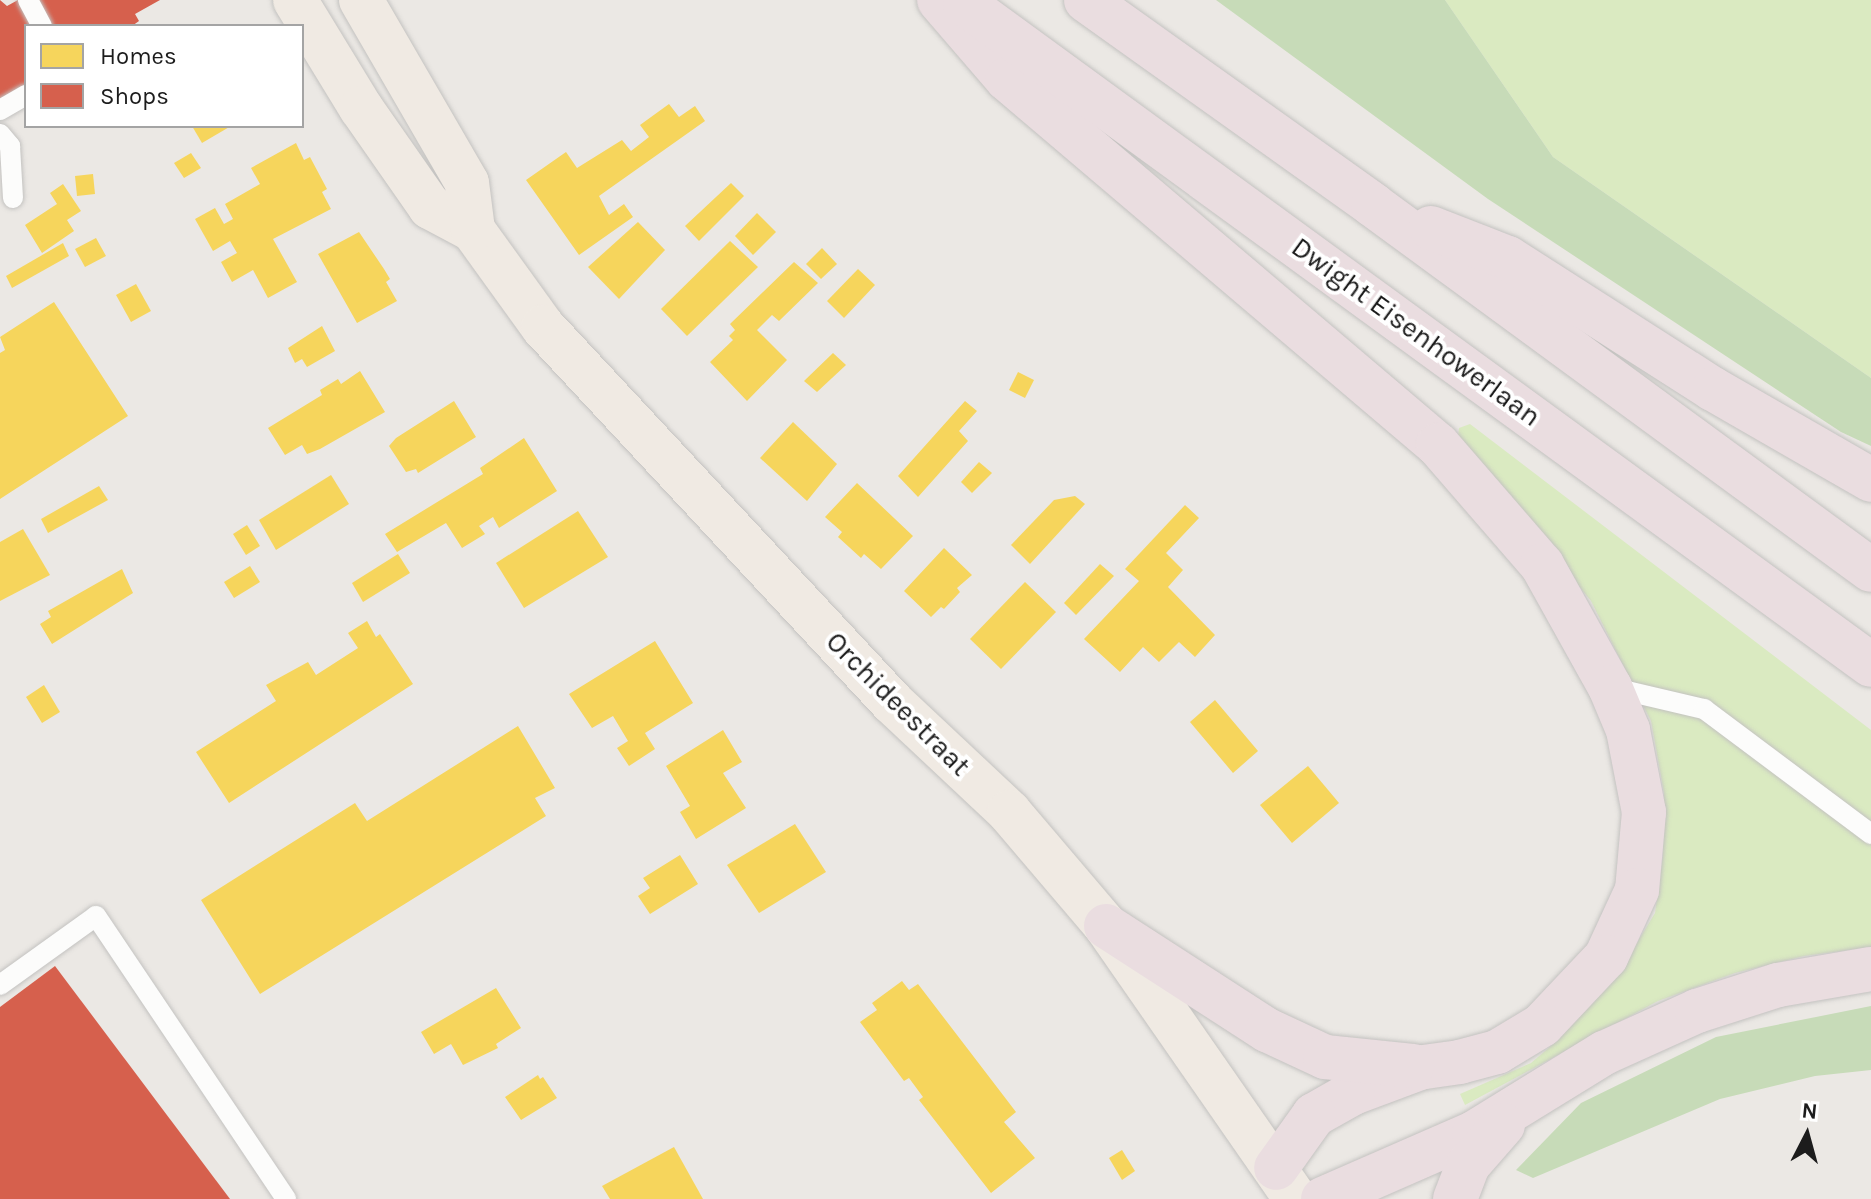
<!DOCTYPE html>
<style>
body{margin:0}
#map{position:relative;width:1871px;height:1199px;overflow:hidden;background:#ebe8e4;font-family:Karla,sans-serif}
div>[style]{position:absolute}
.grass>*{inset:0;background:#daeac1}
.forest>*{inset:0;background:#c7dbb8}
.homes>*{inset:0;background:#f6d55c}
.shops>*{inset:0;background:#d6604d}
.roads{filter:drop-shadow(0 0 2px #c3c2c0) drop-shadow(0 0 2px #c3c2c0)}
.service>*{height:20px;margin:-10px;padding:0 10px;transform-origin:10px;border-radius:10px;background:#fcfcfb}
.primary>*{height:44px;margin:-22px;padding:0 22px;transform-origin:22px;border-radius:22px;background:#f0eae3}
.motorway>*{height:44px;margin:-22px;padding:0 22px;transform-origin:22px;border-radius:22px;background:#eadde0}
span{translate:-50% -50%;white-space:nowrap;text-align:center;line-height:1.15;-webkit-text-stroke:8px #fff;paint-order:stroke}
.street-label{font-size:28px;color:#1c1c1c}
.legend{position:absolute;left:24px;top:24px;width:280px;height:104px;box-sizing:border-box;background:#fff;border:2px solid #a4a4a4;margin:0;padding:10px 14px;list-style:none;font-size:24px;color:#1c1c1c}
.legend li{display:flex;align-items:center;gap:16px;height:40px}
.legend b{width:40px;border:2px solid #a4a4a4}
.north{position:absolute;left:1767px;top:1095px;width:80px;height:80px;-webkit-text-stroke:6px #fff;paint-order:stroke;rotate:6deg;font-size:22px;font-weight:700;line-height:32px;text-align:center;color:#1c1c1c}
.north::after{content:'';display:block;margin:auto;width:28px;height:36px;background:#1c1c1c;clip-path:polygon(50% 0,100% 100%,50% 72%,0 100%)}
</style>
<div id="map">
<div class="grass">
<div style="clip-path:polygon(1445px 0,1871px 0,1871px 378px,1553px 157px)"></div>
<div style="clip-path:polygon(1470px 424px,1871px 730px,1871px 947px,1804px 956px,1735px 973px,1658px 1001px,1465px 1105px,1460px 1094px,1531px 1063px,1552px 1045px,1589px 1007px,1635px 946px,1655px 913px,1663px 855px,1664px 793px,1651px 721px,1591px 601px,1458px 437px,1459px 428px)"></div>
</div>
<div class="forest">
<div style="clip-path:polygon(1216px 0,1445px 0,1553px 157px,1871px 378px,1871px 446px,1841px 432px,1488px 199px)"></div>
<div style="clip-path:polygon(1871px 1006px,1871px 1070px,1815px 1076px,1720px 1099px,1533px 1178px,1516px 1170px,1581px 1103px,1716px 1037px)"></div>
</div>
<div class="homes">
<div style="clip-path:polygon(669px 104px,679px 117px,695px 106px,705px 121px,599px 196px,609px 215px,624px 204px,633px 217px,579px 255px,526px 180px,566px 152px,577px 168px,622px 140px,631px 151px,649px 137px,640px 125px)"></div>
<div style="clip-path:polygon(192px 126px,231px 126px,202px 143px)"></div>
<div style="clip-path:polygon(296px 143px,304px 160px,310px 157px,327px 189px,322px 192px,331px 209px,273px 239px,297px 282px,268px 298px,253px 270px,232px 282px,221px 262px,237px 253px,230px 241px,213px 251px,195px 219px,215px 208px,224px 224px,233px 219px,225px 204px,260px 184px,251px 168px)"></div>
<div style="clip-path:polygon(191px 153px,201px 168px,184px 178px,174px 163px)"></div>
<div style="clip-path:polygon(93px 174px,95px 194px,77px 196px,75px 176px)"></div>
<div style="clip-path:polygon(731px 183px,744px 196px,699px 241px,685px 226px)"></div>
<div style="clip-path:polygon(63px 184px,81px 211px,67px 220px,74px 231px,42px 253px,25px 225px,57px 204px,50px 193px)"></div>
<div style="clip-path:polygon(757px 213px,776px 232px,753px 255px,735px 236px)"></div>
<div style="clip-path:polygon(638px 222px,665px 250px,619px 299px,588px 267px)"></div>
<div style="clip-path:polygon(359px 232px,384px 269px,390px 279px,386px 282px,397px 301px,357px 323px,318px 254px)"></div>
<div style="clip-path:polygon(96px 238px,106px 256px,85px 267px,75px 249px)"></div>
<div style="clip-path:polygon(730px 241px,758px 267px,687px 336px,661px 309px)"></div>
<div style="clip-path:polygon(63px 243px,69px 256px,12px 288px,6px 276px)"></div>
<div style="clip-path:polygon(822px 248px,837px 264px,821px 279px,806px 264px)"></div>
<div style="clip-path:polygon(794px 262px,818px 283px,779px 321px,772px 315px,757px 330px,787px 360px,747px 401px,710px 362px,733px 340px,729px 336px,735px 330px,730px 324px)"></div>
<div style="clip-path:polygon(858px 269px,875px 285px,844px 318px,827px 301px)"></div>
<div style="clip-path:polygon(136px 284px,151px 311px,131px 322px,116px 295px)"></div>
<div style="clip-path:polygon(54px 302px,128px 416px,0 499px,0 353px,5px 350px,0 337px)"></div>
<div style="clip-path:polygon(322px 326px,335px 351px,307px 367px,302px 359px,295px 363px,288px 348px)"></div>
<div style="clip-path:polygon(833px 353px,846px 365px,817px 392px,804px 381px)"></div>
<div style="clip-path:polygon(360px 371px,385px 412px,320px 449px,307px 454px,302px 445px,285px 455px,268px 428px,322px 395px,320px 390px,338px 379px,341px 384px)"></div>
<div style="clip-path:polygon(1018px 372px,1034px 380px,1025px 398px,1009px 390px)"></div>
<div style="clip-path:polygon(454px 401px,476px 437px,418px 473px,416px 469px,406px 472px,389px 446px,396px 438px)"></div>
<div style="clip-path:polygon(965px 401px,977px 411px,959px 431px,968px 441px,918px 497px,898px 476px)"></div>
<div style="clip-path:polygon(793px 422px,837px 464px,807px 501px,760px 458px)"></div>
<div style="clip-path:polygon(524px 438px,557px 491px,499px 528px,493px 517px,479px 526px,485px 534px,462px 548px,446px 523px,397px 552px,385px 534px,483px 474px,480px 468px)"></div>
<div style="clip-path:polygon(979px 462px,992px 473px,972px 493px,961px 482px)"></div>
<div style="clip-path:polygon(331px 475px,349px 504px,276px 550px,259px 520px)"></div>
<div style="clip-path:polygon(857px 483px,913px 536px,881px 569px,864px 554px,861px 558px,838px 537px,842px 532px,825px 517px)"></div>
<div style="clip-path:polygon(99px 486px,108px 500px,48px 533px,41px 519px)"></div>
<div style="clip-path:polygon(1075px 496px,1085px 504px,1030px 564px,1011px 545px,1054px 500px)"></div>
<div style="clip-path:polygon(1185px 505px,1199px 518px,1166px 553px,1183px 570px,1168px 587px,1215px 635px,1195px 657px,1179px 642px,1159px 662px,1143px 647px,1120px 672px,1084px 639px,1139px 581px,1125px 569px)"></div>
<div style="clip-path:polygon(578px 511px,608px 557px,524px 608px,496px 563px)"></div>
<div style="clip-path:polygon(247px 525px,260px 546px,246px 555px,233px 534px)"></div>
<div style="clip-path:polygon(23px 529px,50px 575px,0 601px,0 542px)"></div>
<div style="clip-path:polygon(944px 548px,972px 575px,957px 588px,960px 592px,944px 609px,941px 607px,931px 617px,904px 591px)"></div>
<div style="clip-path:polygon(398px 554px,410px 573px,363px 602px,352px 583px)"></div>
<div style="clip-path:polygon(1100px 564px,1114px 576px,1076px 615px,1064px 603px)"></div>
<div style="clip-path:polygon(250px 566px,260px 582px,234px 598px,224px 582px)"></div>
<div style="clip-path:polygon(122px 569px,133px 593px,52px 644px,40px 624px,51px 617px,48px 611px)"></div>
<div style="clip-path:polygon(1025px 582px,1056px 612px,1001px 669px,970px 639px)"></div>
<div style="clip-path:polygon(367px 621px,376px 637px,380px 634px,413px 684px,229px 803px,196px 752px,276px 701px,266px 685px,308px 662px,316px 675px,358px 648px,348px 633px)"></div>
<div style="clip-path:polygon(655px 641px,693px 703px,645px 733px,655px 749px,629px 766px,617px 748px,628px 741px,613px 716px,592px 728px,569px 694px)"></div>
<div style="clip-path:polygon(44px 685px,60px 712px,42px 723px,26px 697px)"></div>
<div style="clip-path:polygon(1215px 700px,1258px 751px,1233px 773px,1190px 722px)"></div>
<div style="clip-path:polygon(518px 726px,555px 788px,535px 798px,546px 816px,260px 994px,201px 900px,355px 803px,367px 821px)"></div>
<div style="clip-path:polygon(723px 730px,742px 762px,723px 773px,746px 808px,696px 839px,680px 812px,690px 806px,666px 766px)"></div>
<div style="clip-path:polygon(1308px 766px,1339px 803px,1292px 843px,1260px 805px)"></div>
<div style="clip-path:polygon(795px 824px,826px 872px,759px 913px,727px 865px)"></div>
<div style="clip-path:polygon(680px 855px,698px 884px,650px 914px,638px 896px,650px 888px,643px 878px)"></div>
<div style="clip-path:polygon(902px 981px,909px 990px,918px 984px,1016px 1112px,1004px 1122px,1035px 1158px,991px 1193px,919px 1100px,923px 1097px,909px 1078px,904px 1081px,860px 1022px,877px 1010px,872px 1003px)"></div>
<div style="clip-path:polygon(496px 988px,521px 1028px,496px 1044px,498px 1048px,463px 1065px,451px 1044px,434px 1054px,421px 1032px)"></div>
<div style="clip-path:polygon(538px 1075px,540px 1079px,543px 1077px,557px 1098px,521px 1120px,505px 1097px)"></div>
<div style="clip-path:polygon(674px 1147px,703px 1199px,610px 1199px,602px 1186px)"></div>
<div style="clip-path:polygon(1122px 1150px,1135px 1171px,1122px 1180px,1109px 1158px)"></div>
</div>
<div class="shops">
<div style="clip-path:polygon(0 0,7px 6px,18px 0,160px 0,135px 14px,139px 21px,132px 26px,26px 26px,26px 86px,0 101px)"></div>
<div style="clip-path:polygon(55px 966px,230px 1199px,0 1199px,0 1007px)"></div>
</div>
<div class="roads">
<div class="service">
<div style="left:28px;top:0;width:30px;rotate:62deg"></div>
<div style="left:0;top:110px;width:30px;rotate:-30deg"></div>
<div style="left:0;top:134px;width:16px;rotate:50deg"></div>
<div style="left:10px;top:146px;width:52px;rotate:86.7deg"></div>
<div style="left:1610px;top:687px;width:97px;rotate:13.2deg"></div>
<div style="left:1704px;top:709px;width:209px;rotate:36.8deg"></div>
<div style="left:0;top:985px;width:118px;rotate:-35.7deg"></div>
<div style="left:96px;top:916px;width:341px;rotate:56.1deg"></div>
</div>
<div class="primary">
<div style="left:295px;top:0;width:127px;rotate:58.6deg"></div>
<div style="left:361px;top:108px;width:121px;rotate:55.1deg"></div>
<div style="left:430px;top:207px;width:49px;rotate:28.1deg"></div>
<div style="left:473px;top:230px;width:120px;rotate:54.2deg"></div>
<div style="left:543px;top:327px;width:512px;rotate:47.06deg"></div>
<div style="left:892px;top:702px;width:161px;rotate:43.2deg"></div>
<div style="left:1009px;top:812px;width:150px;rotate:49.6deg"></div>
<div style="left:1106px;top:926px;width:333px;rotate:55.2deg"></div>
<div style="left:361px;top:0;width:211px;rotate:59.9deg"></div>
<div style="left:467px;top:183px;width:47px;rotate:82.7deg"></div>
</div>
<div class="motorway">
<div style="left:939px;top:0;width:104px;rotate:49.3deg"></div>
<div style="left:1007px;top:79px;width:565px;rotate:40.34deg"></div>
<div style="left:1438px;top:445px;width:159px;rotate:49.1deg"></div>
<div style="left:1542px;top:565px;width:140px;rotate:60.9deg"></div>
<div style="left:1610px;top:687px;width:47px;rotate:67.3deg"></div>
<div style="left:1628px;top:730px;width:84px;rotate:79deg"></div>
<div style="left:1644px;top:812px;width:78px;rotate:95.1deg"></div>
<div style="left:1637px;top:890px;width:74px;rotate:114.8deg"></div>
<div style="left:1606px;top:957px;width:93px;rotate:133.3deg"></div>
<div style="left:1542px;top:1025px;width:52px;rotate:149deg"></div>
<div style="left:1497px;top:1052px;width:38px;rotate:165deg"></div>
<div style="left:1460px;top:1062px;width:37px;rotate:172deg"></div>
<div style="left:1423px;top:1067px;width:75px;rotate:159.6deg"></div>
<div style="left:1353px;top:1093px;width:45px;rotate:150.6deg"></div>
<div style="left:1314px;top:1115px;width:65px;rotate:125.6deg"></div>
<div style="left:1086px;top:0;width:353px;rotate:35.5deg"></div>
<div style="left:1373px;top:205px;width:617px;rotate:36.24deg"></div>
<div style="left:965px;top:4px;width:1121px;rotate:36.11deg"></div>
<div style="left:1431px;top:228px;width:83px;rotate:21.3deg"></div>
<div style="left:1508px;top:258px;width:243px;rotate:32.6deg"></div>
<div style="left:1713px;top:389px;width:182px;rotate:29.9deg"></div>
<div style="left:1106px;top:926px;width:192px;rotate:32.9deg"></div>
<div style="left:1267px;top:1030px;width:64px;rotate:25deg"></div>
<div style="left:1325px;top:1057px;width:88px;rotate:5.8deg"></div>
<div style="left:1323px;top:1199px;width:165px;rotate:-23.6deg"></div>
<div style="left:1474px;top:1133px;width:153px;rotate:-31.6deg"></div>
<div style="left:1604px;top:1053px;width:102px;rotate:-24.3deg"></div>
<div style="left:1697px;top:1011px;width:85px;rotate:-17.8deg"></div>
<div style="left:1778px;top:985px;width:94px;rotate:-9.8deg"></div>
<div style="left:1455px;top:1199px;width:36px;rotate:-69deg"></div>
<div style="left:1468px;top:1165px;width:53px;rotate:-48.8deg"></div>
</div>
</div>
<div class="street-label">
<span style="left:1416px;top:332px;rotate:36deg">Dwight Eisenhowerlaan</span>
<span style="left:898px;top:704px;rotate:45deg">Orchideestraat</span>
</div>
<ul class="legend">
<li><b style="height:22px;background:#f6d55c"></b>Homes</li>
<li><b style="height:22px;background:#d6604d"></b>Shops</li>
</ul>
<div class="north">N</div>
</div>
